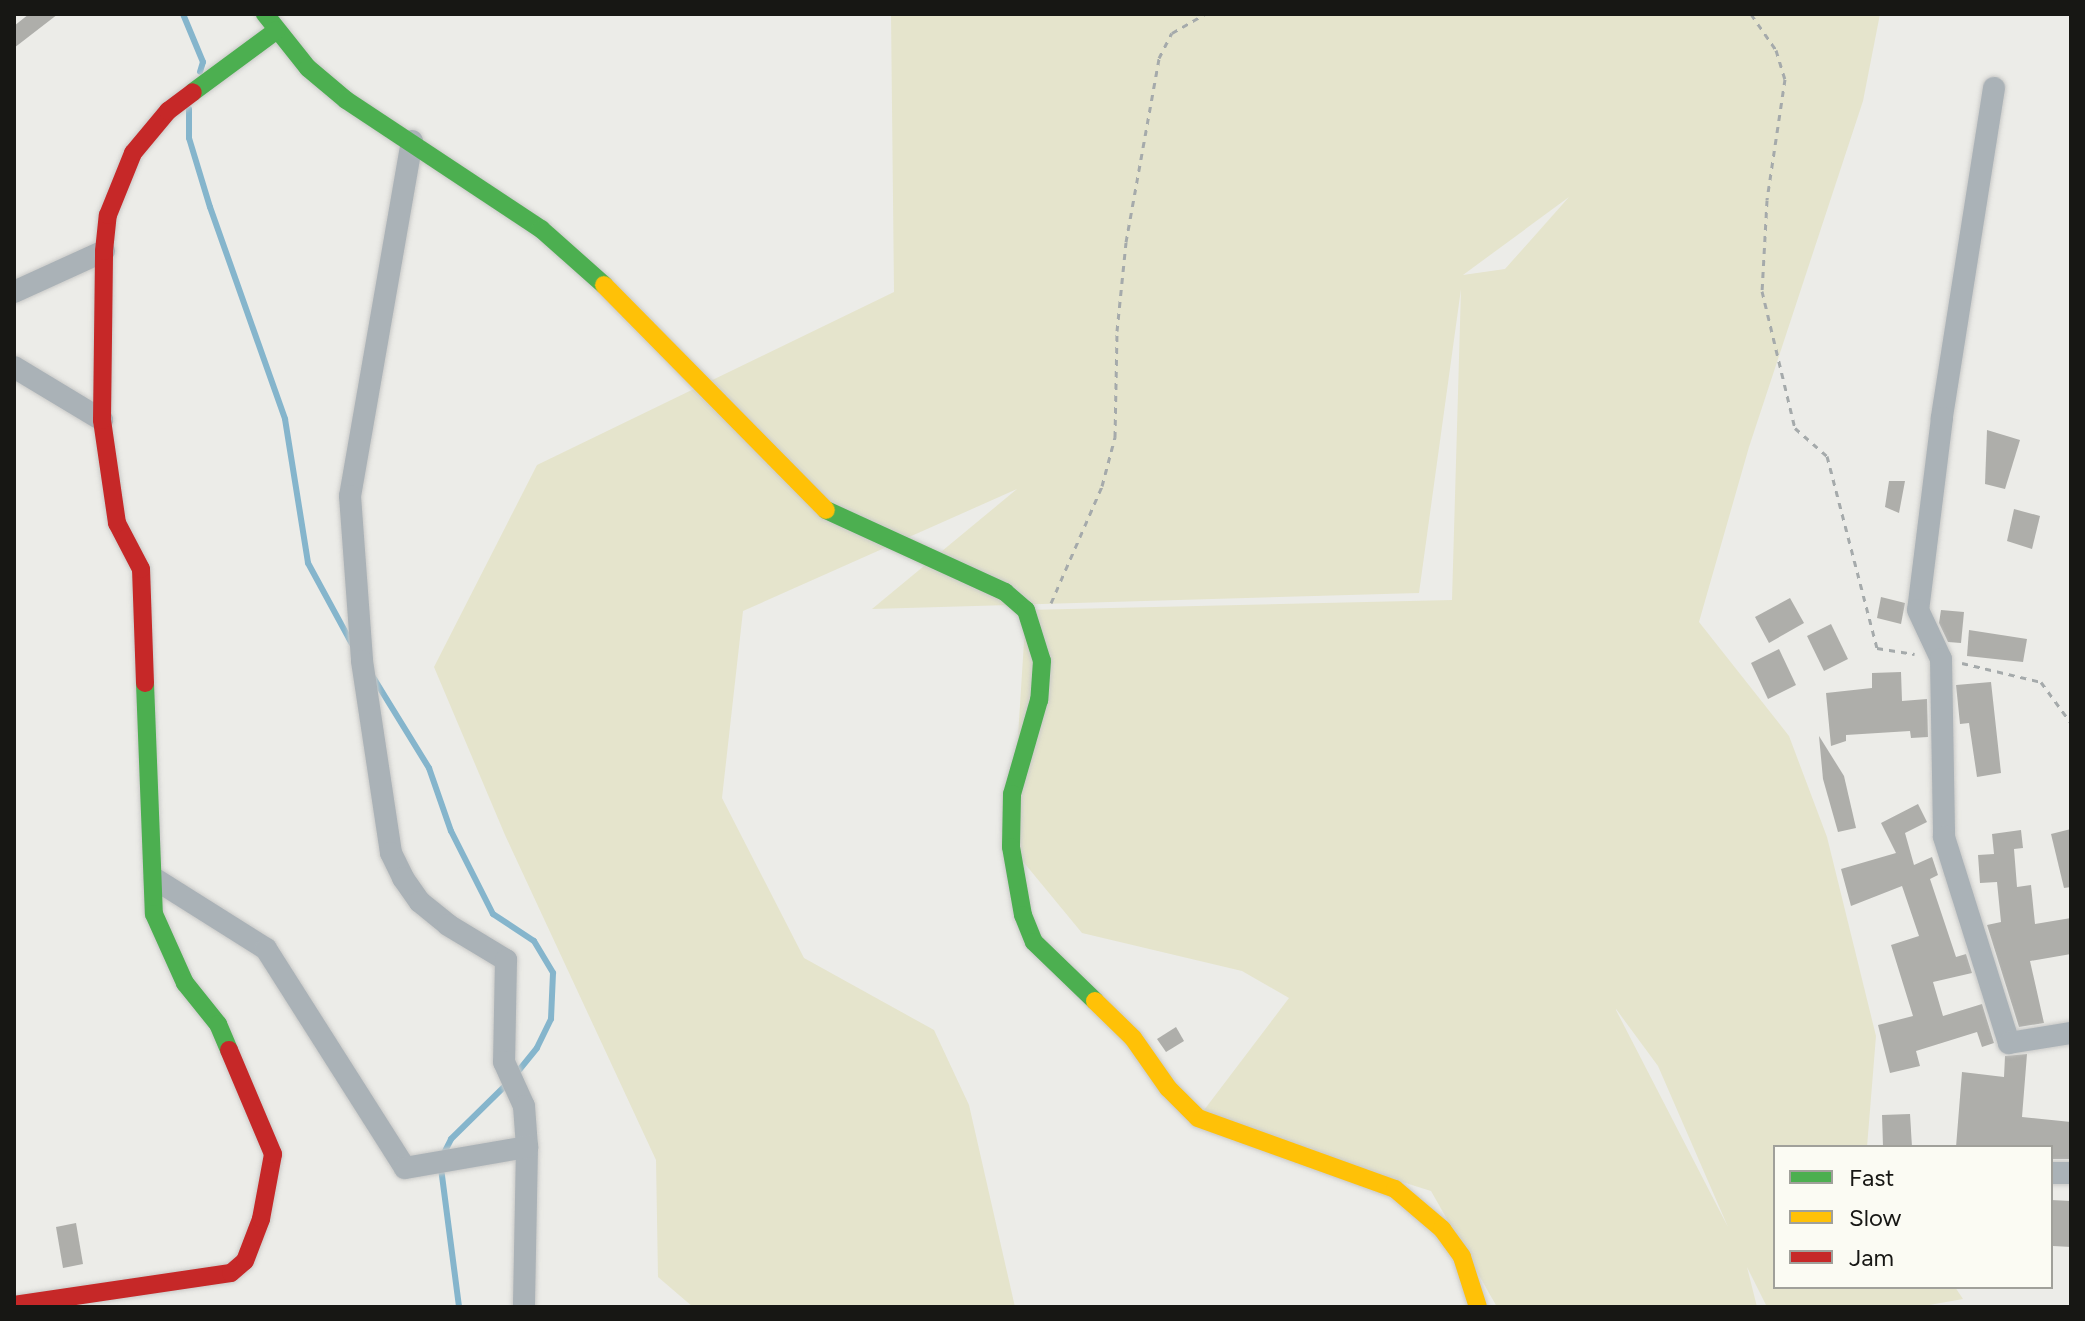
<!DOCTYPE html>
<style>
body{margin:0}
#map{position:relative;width:2085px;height:1321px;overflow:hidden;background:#ecece8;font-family:Figtree,sans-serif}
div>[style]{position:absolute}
.green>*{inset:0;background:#e5e4cc}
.stream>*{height:6px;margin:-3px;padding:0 3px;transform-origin:3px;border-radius:3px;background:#85b5cc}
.building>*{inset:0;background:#aeaeaa}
.path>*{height:3px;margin-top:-1.5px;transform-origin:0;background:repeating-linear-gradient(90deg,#a5aaab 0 6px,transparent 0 12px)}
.roads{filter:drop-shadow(0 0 2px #c9c9c7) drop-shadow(0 0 2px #c9c9c7)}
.street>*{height:22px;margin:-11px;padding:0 11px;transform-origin:11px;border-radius:11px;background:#aab2b7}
.fast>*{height:18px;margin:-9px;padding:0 9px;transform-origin:9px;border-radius:9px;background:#4caf50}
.slow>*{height:18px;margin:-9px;padding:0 9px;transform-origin:9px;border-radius:9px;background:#ffc107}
.jam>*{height:18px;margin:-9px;padding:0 9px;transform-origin:9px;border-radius:9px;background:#c62828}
span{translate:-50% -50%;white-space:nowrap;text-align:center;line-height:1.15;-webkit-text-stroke:7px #fbfbf3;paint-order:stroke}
.frame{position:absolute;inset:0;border:16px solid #171714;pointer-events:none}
.legend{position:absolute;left:1773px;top:1145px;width:280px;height:144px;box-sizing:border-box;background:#fbfbf3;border:2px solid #a0a09a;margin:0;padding:10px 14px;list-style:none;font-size:24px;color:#171714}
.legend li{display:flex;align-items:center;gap:16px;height:40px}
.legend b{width:40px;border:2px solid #a0a09a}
</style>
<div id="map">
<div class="green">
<div style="clip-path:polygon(evenodd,891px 14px,1880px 14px,1863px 101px,1749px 447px,1699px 622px,1789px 736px,1827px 837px,1876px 1036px,1867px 1147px,1775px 1147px,1775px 1287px,1955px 1287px,1963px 1299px,1918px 1307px,1767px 1307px,1747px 1267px,1757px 1307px,1497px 1307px,1431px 1191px,1198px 1118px,1289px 998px,1242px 971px,1082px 933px,1011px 847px,1026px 610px,1452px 600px,1461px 289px,1419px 593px,872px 609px,1017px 489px,743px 611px,722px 798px,804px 958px,934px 1030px,969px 1105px,1015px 1307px,693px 1307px,658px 1277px,656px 1160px,505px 835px,434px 667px,537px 465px,894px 292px,891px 14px,1569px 197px,1505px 269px,1463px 275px,1569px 197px,891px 14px,1616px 1009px,1658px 1066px,1728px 1227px,1616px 1010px,1616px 1009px)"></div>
</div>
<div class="stream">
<div style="left:183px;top:14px;width:52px;rotate:67.4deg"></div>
<div style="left:203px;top:62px;width:10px;rotate:107deg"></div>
<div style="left:189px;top:109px;width:29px;rotate:90deg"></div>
<div style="left:189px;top:138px;width:72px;rotate:73.1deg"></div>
<div style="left:210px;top:207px;width:225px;rotate:70.5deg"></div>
<div style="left:285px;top:419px;width:146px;rotate:80.9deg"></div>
<div style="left:308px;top:563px;width:92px;rotate:61.5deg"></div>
<div style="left:373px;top:677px;width:107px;rotate:58.4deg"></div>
<div style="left:429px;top:768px;width:67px;rotate:70.8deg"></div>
<div style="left:451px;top:831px;width:93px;rotate:63.2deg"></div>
<div style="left:493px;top:914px;width:49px;rotate:33.4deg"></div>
<div style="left:534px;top:941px;width:37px;rotate:59deg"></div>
<div style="left:553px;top:973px;width:46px;rotate:92.5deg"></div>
<div style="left:551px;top:1019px;width:32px;rotate:116deg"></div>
<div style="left:537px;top:1048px;width:33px;rotate:129deg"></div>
<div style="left:442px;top:1157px;width:20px;rotate:-63deg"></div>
<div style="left:451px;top:1139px;width:80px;rotate:-44.5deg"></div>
<div style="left:441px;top:1168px;width:140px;rotate:82.6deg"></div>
</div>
<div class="building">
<div style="clip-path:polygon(29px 14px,58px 14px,14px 48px,14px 26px)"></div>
<div style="clip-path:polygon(1987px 430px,2020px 440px,2005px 489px,1985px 484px)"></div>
<div style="clip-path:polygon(1889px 481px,1905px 481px,1899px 513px,1885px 507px)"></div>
<div style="clip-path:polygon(2014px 509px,2040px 516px,2032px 549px,2007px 541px)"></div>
<div style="clip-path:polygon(1881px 597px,1905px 603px,1901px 624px,1877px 618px)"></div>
<div style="clip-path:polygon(1790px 598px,1804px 623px,1769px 643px,1755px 617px)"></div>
<div style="clip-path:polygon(1941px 610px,1964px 612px,1961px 643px,1948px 642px,1939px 623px)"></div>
<div style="clip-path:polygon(1831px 624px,1848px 659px,1824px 671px,1807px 636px)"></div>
<div style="clip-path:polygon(1969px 630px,2027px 639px,2023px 662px,1967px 656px)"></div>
<div style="clip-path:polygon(1779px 649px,1796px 685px,1768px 699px,1751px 663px)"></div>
<div style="clip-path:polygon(1901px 672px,1902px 701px,1927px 699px,1928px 737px,1911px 738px,1910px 731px,1846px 735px,1846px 741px,1831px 746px,1826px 693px,1872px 688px,1872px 673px)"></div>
<div style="clip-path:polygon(1991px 682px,2001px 773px,1977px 777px,1969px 723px,1960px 724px,1956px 685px)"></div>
<div style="clip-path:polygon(1819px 736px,1844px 776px,1856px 828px,1838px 832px,1823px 779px)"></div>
<div style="clip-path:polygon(1918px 804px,1927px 822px,1905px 833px,1914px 865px,1932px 857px,1938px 875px,1930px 879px,1956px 957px,1966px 954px,1972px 973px,1933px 982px,1943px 1016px,1982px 1004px,1994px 1043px,1982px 1047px,1977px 1032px,1916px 1051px,1920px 1066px,1890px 1073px,1878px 1025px,1913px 1016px,1891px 945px,1919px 936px,1902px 886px,1851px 906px,1841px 869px,1896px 853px,1881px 823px)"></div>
<div style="clip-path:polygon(2071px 829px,2071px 887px,2064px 888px,2051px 834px)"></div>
<div style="clip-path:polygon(2021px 830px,2023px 848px,2014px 849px,2017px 887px,2031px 885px,2035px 924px,2071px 918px,2071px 954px,2030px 961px,2044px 1023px,2019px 1027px,1987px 925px,2001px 922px,1997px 882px,1980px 883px,1978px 855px,1994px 854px,1992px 834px)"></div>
<div style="clip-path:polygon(1176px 1027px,1184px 1041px,1166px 1052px,1157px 1039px)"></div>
<div style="clip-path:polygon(2027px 1054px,2022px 1117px,2071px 1122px,2071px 1159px,2051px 1159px,2051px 1147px,1956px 1147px,1962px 1072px,2004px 1077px,2005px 1056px)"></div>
<div style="clip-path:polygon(1910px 1114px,1912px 1147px,1883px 1147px,1882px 1115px)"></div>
<div style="clip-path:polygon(2051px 1200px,2071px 1201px,2071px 1247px,2053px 1246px)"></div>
<div style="clip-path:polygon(76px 1223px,83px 1264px,63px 1268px,56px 1227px)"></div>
</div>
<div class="path">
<div style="left:1751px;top:14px;width:44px;rotate:55.2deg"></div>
<div style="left:1776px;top:50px;width:30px;rotate:73deg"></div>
<div style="left:1785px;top:79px;width:122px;rotate:98.5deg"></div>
<div style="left:1767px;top:200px;width:91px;rotate:93.1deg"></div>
<div style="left:1762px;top:291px;width:141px;rotate:76.5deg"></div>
<div style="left:1795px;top:428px;width:43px;rotate:41.2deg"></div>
<div style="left:1827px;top:456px;width:198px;rotate:75.4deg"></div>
<div style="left:1877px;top:648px;width:38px;rotate:9deg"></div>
<div style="left:1051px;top:603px;width:128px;rotate:-66.4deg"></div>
<div style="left:1102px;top:486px;width:51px;rotate:-75.1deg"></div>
<div style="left:1115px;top:437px;width:106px;rotate:-88.9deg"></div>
<div style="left:1117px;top:331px;width:89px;rotate:-84.2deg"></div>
<div style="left:1126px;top:242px;width:187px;rotate:-79.8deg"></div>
<div style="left:1159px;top:58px;width:28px;rotate:-63deg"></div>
<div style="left:1172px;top:33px;width:38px;rotate:-30deg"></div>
<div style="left:1962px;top:663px;width:81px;rotate:13.5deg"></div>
<div style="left:2041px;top:682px;width:51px;rotate:53.8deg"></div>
</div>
<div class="roads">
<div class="street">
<div style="left:1994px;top:88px;width:334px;rotate:99deg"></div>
<div style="left:1942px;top:418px;width:193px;rotate:97.1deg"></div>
<div style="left:1918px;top:610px;width:54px;rotate:64.9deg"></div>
<div style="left:1941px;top:659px;width:178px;rotate:89deg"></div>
<div style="left:1944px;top:837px;width:216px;rotate:72.5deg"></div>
<div style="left:2009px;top:1043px;width:63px;rotate:-9.2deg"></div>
<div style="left:412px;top:141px;width:360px;rotate:99.9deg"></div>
<div style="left:350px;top:496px;width:165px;rotate:85.8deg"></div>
<div style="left:362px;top:661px;width:194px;rotate:81.4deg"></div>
<div style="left:391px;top:853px;width:28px;rotate:64deg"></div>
<div style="left:403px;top:878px;width:29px;rotate:55deg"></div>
<div style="left:420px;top:902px;width:36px;rotate:39deg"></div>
<div style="left:448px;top:925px;width:68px;rotate:31.1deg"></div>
<div style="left:506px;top:960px;width:102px;rotate:91.1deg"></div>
<div style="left:504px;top:1062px;width:48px;rotate:65.6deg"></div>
<div style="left:524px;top:1106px;width:41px;rotate:85.8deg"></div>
<div style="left:527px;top:1147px;width:160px;rotate:91.1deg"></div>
<div style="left:14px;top:292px;width:99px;rotate:-24.5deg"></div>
<div style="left:14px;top:367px;width:103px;rotate:31.1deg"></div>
<div style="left:155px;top:879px;width:131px;rotate:32.2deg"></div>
<div style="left:266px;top:949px;width:259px;rotate:57.6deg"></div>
<div style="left:405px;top:1168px;width:124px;rotate:-9.8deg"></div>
<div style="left:2051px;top:1173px;width:20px"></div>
</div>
<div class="fast">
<div style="left:265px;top:14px;width:69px;rotate:51.5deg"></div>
<div style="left:308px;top:68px;width:50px;rotate:40.1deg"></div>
<div style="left:346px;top:100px;width:234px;rotate:33.5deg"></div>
<div style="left:541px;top:229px;width:84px;rotate:41.6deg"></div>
<div style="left:193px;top:92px;width:104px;rotate:-36.4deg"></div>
<div style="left:826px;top:510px;width:197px;rotate:24.6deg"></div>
<div style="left:1005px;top:592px;width:28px;rotate:41deg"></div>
<div style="left:1026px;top:610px;width:53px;rotate:72.6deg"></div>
<div style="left:1042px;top:661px;width:39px;rotate:94deg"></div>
<div style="left:1039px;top:700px;width:98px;rotate:106deg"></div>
<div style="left:1012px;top:794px;width:53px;rotate:91.1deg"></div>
<div style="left:1011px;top:847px;width:69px;rotate:80deg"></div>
<div style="left:1023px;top:915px;width:29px;rotate:68deg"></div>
<div style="left:1034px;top:942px;width:85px;rotate:44deg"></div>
<div style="left:145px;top:683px;width:231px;rotate:87.8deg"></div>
<div style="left:154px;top:914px;width:76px;rotate:65.8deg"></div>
<div style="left:185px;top:983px;width:53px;rotate:51.2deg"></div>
<div style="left:218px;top:1024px;width:28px;rotate:67deg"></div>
</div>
<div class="slow">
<div style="left:604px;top:285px;width:316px;rotate:45.4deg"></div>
<div style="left:1095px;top:1001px;width:53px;rotate:44.2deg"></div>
<div style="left:1133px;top:1038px;width:61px;rotate:55deg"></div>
<div style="left:1168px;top:1088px;width:42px;rotate:45deg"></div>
<div style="left:1198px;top:1118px;width:209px;rotate:19.8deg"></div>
<div style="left:1395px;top:1189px;width:62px;rotate:40.4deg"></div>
<div style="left:1442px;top:1229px;width:34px;rotate:54deg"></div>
<div style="left:1462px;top:1257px;width:52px;rotate:72.3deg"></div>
</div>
<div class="jam">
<div style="left:145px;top:683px;width:114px;rotate:-92deg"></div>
<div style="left:141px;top:569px;width:52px;rotate:-117.6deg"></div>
<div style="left:117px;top:523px;width:104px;rotate:-98.3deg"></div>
<div style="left:102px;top:420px;width:169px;rotate:-89.3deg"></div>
<div style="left:104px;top:251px;width:36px;rotate:-84deg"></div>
<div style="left:108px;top:215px;width:67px;rotate:-68deg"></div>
<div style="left:133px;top:153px;width:55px;rotate:-50.2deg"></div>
<div style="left:168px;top:111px;width:31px;rotate:-37deg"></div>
<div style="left:14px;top:1305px;width:219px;rotate:-8.4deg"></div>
<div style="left:231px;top:1273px;width:18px;rotate:-41deg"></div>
<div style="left:245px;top:1261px;width:45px;rotate:-69.1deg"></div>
<div style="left:261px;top:1219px;width:66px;rotate:-79.5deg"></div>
<div style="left:273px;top:1154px;width:113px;rotate:-112.9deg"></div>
</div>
</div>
<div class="frame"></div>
<ul class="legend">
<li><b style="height:10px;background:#4caf50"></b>Fast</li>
<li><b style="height:10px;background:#ffc107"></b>Slow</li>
<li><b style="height:10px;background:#c62828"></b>Jam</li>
</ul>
</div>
